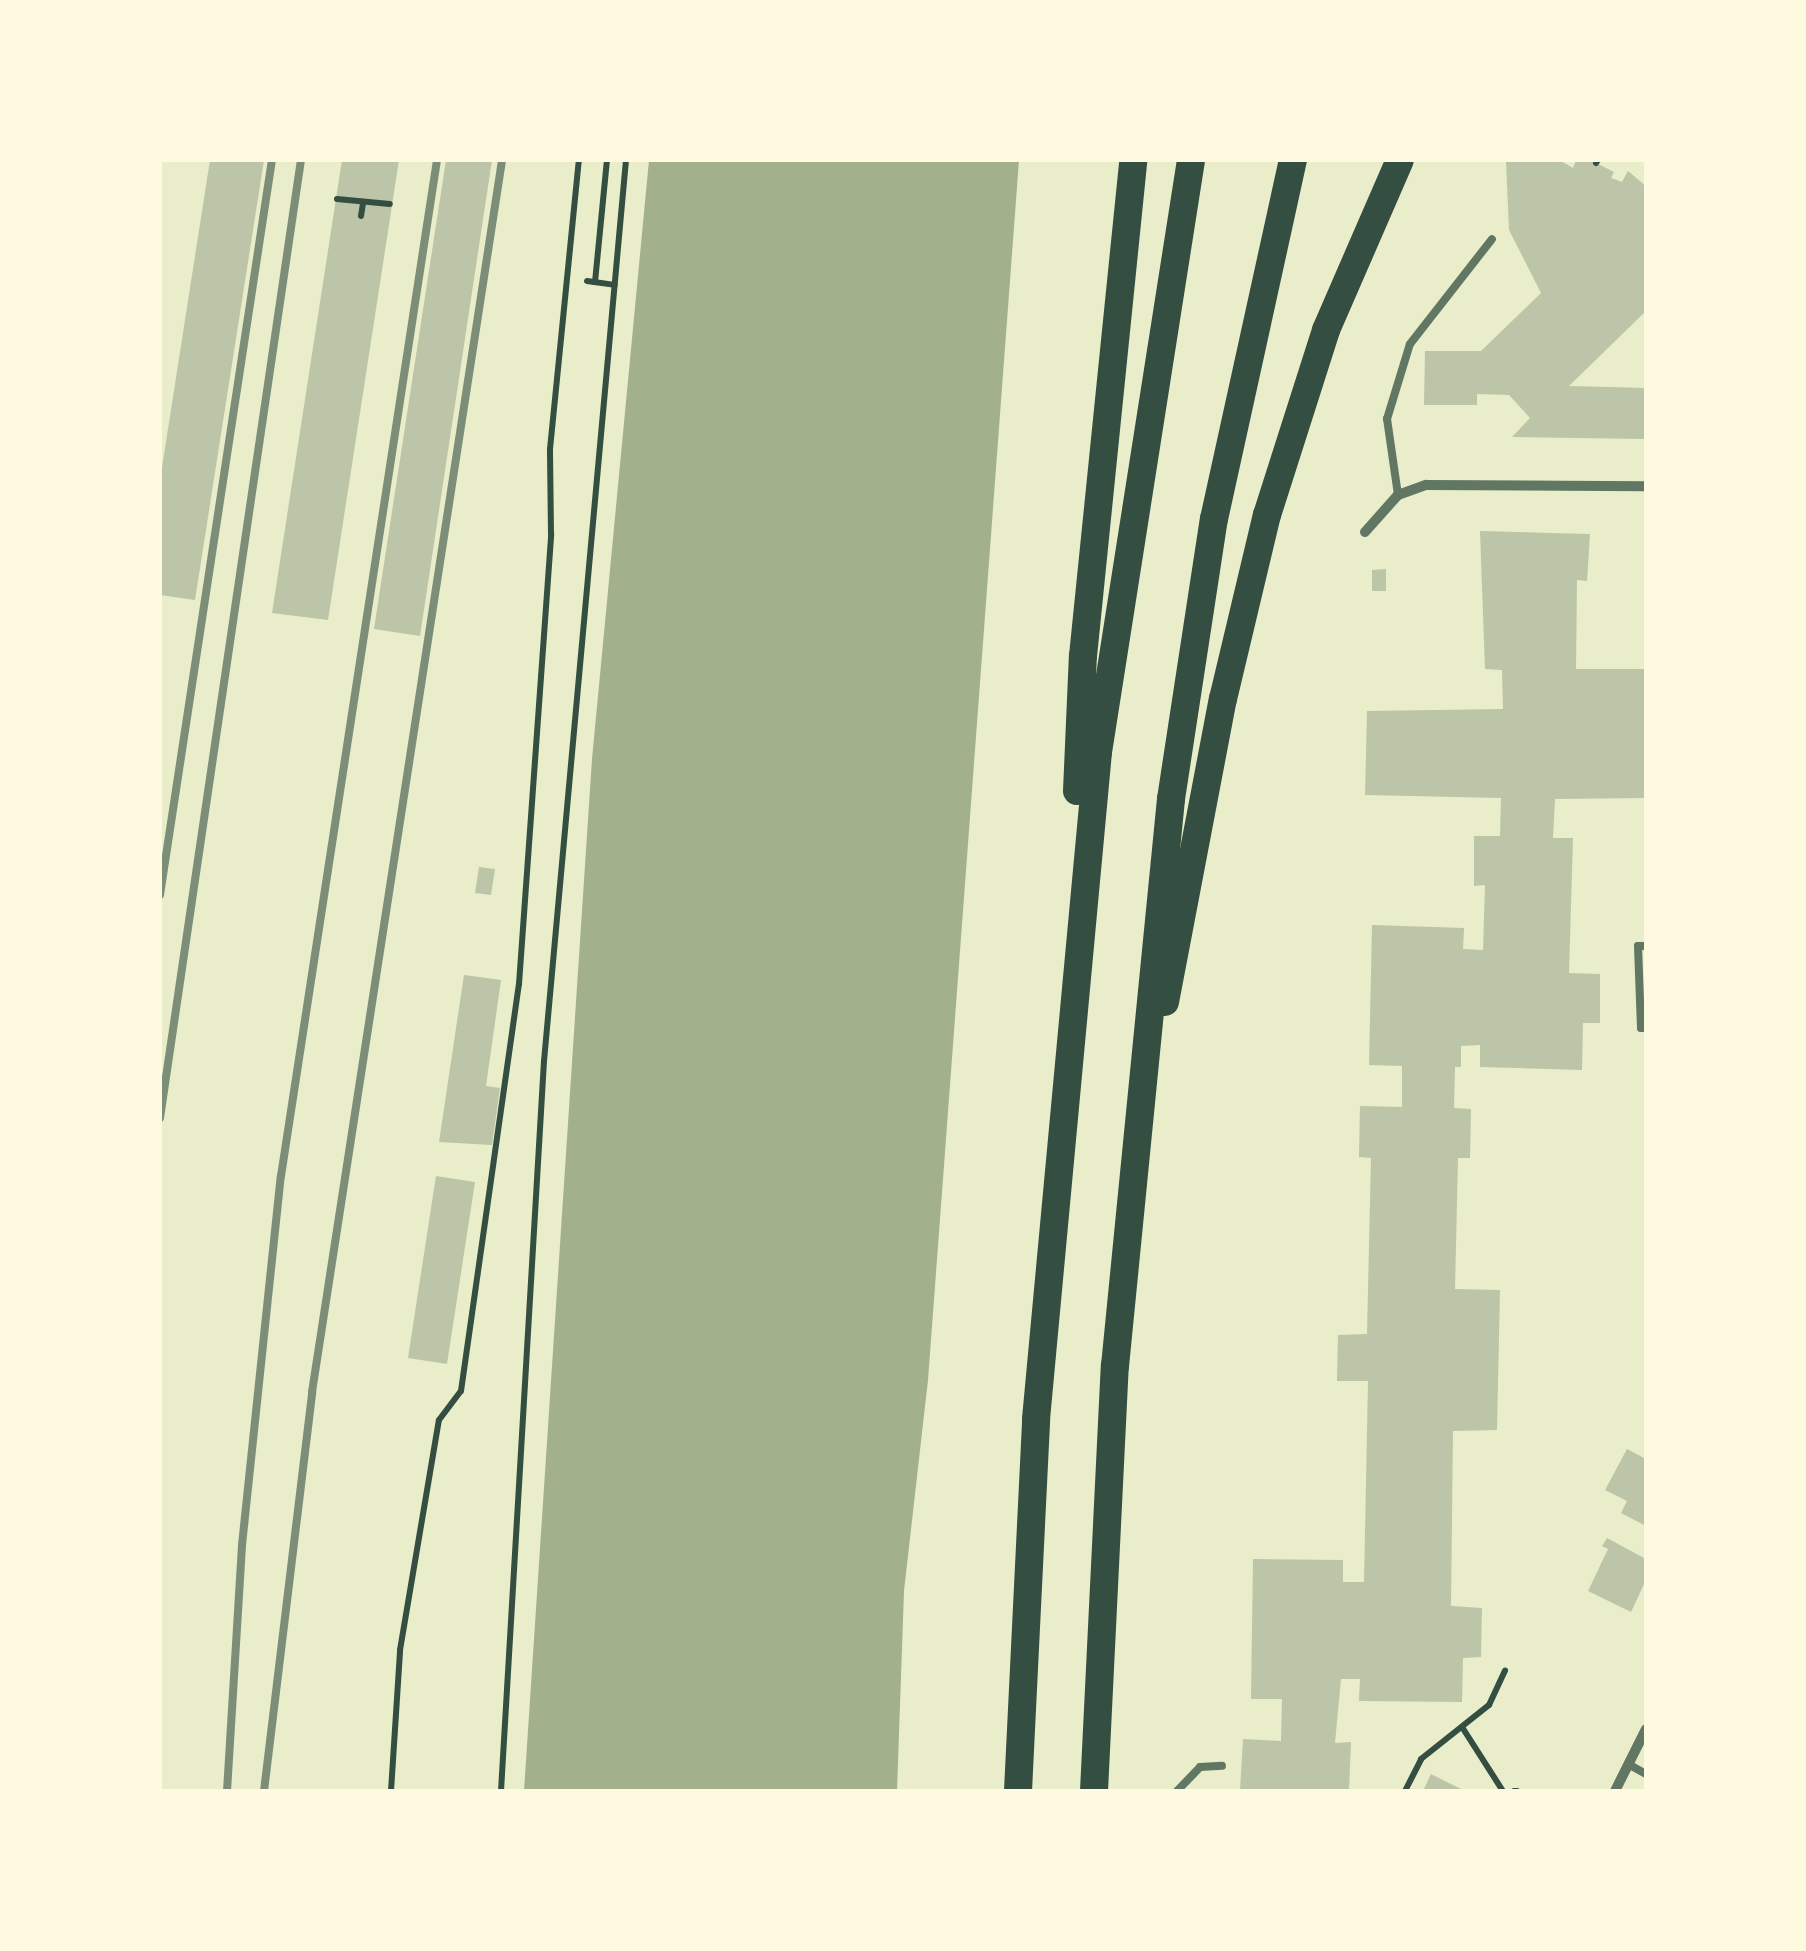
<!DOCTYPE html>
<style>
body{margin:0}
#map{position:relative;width:1806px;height:1951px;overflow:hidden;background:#e9edc9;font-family:Raleway,sans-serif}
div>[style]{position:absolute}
.water>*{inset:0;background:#a3b18a}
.building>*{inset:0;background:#bcc5a7}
.path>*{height:6px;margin:-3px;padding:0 3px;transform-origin:3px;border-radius:3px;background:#344e41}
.service>*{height:8px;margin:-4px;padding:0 4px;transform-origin:4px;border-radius:4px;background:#617663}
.minor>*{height:10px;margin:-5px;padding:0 5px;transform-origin:5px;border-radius:5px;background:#617663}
.trunk>*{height:28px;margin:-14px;padding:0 14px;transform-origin:14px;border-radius:14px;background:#344e41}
.rail>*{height:8px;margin:-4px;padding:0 4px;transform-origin:4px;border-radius:4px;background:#7c8e77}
span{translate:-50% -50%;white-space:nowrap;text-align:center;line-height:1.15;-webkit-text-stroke:8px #fefae0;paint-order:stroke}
.frame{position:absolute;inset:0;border:162px solid #fefae0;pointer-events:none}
</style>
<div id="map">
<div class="water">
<div style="clip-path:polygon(649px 160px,1019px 160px,928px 1380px,904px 1591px,897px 1791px,524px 1791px,592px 759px)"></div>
</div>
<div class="building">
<div style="clip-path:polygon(210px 160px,264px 160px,195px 600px,160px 595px,160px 480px)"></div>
<div style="clip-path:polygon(342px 160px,399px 160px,328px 620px,272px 613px)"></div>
<div style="clip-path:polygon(446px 160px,492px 160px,420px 636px,374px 629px)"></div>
<div style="clip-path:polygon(1506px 160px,1559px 160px,1573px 168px,1576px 160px,1590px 160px,1614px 172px,1611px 178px,1622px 182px,1628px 171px,1646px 186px,1646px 311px,1569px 386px,1646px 388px,1646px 439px,1512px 437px,1530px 418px,1509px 395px,1477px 394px,1477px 405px,1424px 405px,1425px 351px,1481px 351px,1541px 293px,1509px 230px)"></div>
<div style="clip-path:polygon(1480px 531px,1590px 534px,1587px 581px,1577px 580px,1576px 669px,1646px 669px,1646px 798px,1555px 799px,1553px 838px,1573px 838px,1569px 973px,1600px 974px,1600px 1023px,1583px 1023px,1582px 1070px,1480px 1067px,1480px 1045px,1461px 1046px,1461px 1067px,1455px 1067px,1454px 1108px,1471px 1109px,1470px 1158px,1458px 1158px,1455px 1289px,1500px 1290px,1497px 1430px,1453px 1431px,1451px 1606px,1482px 1608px,1481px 1657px,1463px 1658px,1462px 1702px,1359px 1701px,1360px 1679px,1341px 1679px,1335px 1743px,1351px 1742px,1349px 1791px,1240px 1790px,1243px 1739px,1281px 1741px,1282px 1699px,1251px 1699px,1253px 1559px,1343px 1560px,1343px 1582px,1364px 1582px,1368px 1381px,1337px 1381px,1338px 1335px,1367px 1334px,1371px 1158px,1359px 1157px,1360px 1106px,1402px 1107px,1402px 1066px,1369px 1065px,1372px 925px,1464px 928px,1463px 949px,1483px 950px,1485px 885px,1474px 886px,1474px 836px,1500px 836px,1501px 798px,1365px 795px,1367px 711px,1503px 709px,1502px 670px,1485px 669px)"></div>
<div style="clip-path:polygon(1386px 569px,1386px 591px,1372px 591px,1372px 570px)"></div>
<div style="clip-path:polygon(479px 867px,495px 869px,491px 895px,475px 893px)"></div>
<div style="clip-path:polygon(464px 975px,501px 980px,486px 1086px,500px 1088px,492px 1145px,439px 1142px)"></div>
<div style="clip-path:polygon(436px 1176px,475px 1182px,447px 1364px,408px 1358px)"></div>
<div style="clip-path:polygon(1627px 1449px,1646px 1459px,1646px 1526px,1621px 1513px,1627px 1501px,1605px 1490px)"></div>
<div style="clip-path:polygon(1607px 1538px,1646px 1559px,1646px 1580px,1631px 1612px,1588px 1591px,1608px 1549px,1602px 1546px)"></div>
<div style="clip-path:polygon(1431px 1774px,1465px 1791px,1423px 1791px)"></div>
</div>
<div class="path">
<div style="left:1596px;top:163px;width:4px;rotate:-56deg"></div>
<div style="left:337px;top:199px;width:53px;rotate:5.4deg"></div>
<div style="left:361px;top:216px;width:13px;rotate:-81deg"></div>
<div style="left:587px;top:281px;width:28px;rotate:8deg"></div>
<div style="left:595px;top:282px;width:123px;rotate:-84.4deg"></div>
<div style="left:1462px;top:1727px;width:76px;rotate:57.4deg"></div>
<div style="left:391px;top:1791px;width:141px;rotate:-86.3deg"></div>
<div style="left:400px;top:1650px;width:233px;rotate:-80.4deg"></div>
<div style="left:439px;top:1420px;width:36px;rotate:-53deg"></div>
<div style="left:461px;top:1391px;width:411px;rotate:-81.9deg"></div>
<div style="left:519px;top:984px;width:451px;rotate:-85.9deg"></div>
<div style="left:551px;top:534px;width:85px;rotate:-90.7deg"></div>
<div style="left:550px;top:449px;width:290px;rotate:-84.3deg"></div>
<div style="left:501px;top:1791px;width:731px;rotate:-86.63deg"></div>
<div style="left:544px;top:1061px;width:905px;rotate:-84.8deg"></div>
<div style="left:1405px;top:1791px;width:36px;rotate:-63deg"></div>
<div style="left:1421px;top:1759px;width:87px;rotate:-38.5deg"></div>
<div style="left:1489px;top:1705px;width:38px;rotate:-65deg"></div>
<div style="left:1514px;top:1791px;width:3px"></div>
</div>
<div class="service">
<div style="left:1398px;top:495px;width:77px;rotate:-98.2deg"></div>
<div style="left:1387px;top:419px;width:78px;rotate:-73deg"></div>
<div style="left:1410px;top:344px;width:133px;rotate:-52deg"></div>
<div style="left:1646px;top:946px;width:8px;rotate:180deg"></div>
<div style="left:1638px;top:946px;width:82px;rotate:87.9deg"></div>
<div style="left:1641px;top:1028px;width:5px"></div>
<div style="left:1628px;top:1764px;width:21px;rotate:29deg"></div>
<div style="left:1177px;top:1791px;width:33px;rotate:-46deg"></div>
<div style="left:1200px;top:1767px;width:22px;rotate:-3deg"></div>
</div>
<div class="minor">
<div style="left:1365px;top:532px;width:50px;rotate:-48.3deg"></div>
<div style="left:1398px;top:495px;width:30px;rotate:-20deg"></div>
<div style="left:1426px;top:485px;width:220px;rotate:0.3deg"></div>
<div style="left:1615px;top:1791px;width:69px;rotate:-63.4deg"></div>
</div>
<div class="trunk">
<div style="left:1077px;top:791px;width:135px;rotate:-87.5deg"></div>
<div style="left:1083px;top:656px;width:499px;rotate:-84.2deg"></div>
<div style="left:1165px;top:1002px;width:309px;rotate:-79.2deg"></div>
<div style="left:1223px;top:699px;width:189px;rotate:-76.6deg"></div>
<div style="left:1267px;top:515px;width:194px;rotate:-72.3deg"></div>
<div style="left:1326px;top:330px;width:185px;rotate:-66.5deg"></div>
<div style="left:1018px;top:1791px;width:372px;rotate:-87.2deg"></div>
<div style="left:1036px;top:1419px;width:670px;rotate:-84.69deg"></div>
<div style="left:1098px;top:752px;width:599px;rotate:-81.07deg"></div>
<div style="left:1094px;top:1791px;width:426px;rotate:-87.2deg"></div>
<div style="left:1115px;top:1366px;width:570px;rotate:-84.36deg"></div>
<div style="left:1171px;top:799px;width:283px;rotate:-81.3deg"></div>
<div style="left:1214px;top:519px;width:368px;rotate:-77.6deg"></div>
</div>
<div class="rail">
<div style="left:160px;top:895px;width:743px;rotate:-81.34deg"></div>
<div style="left:160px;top:1118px;width:968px;rotate:-81.63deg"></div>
<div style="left:227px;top:1791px;width:246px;rotate:-86.5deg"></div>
<div style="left:242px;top:1545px;width:371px;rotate:-84deg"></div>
<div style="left:281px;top:1176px;width:1028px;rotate:-81.27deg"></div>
<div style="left:264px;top:1791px;width:402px;rotate:-83.1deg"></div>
<div style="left:312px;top:1392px;width:1247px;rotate:-81.23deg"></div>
</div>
<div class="frame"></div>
</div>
